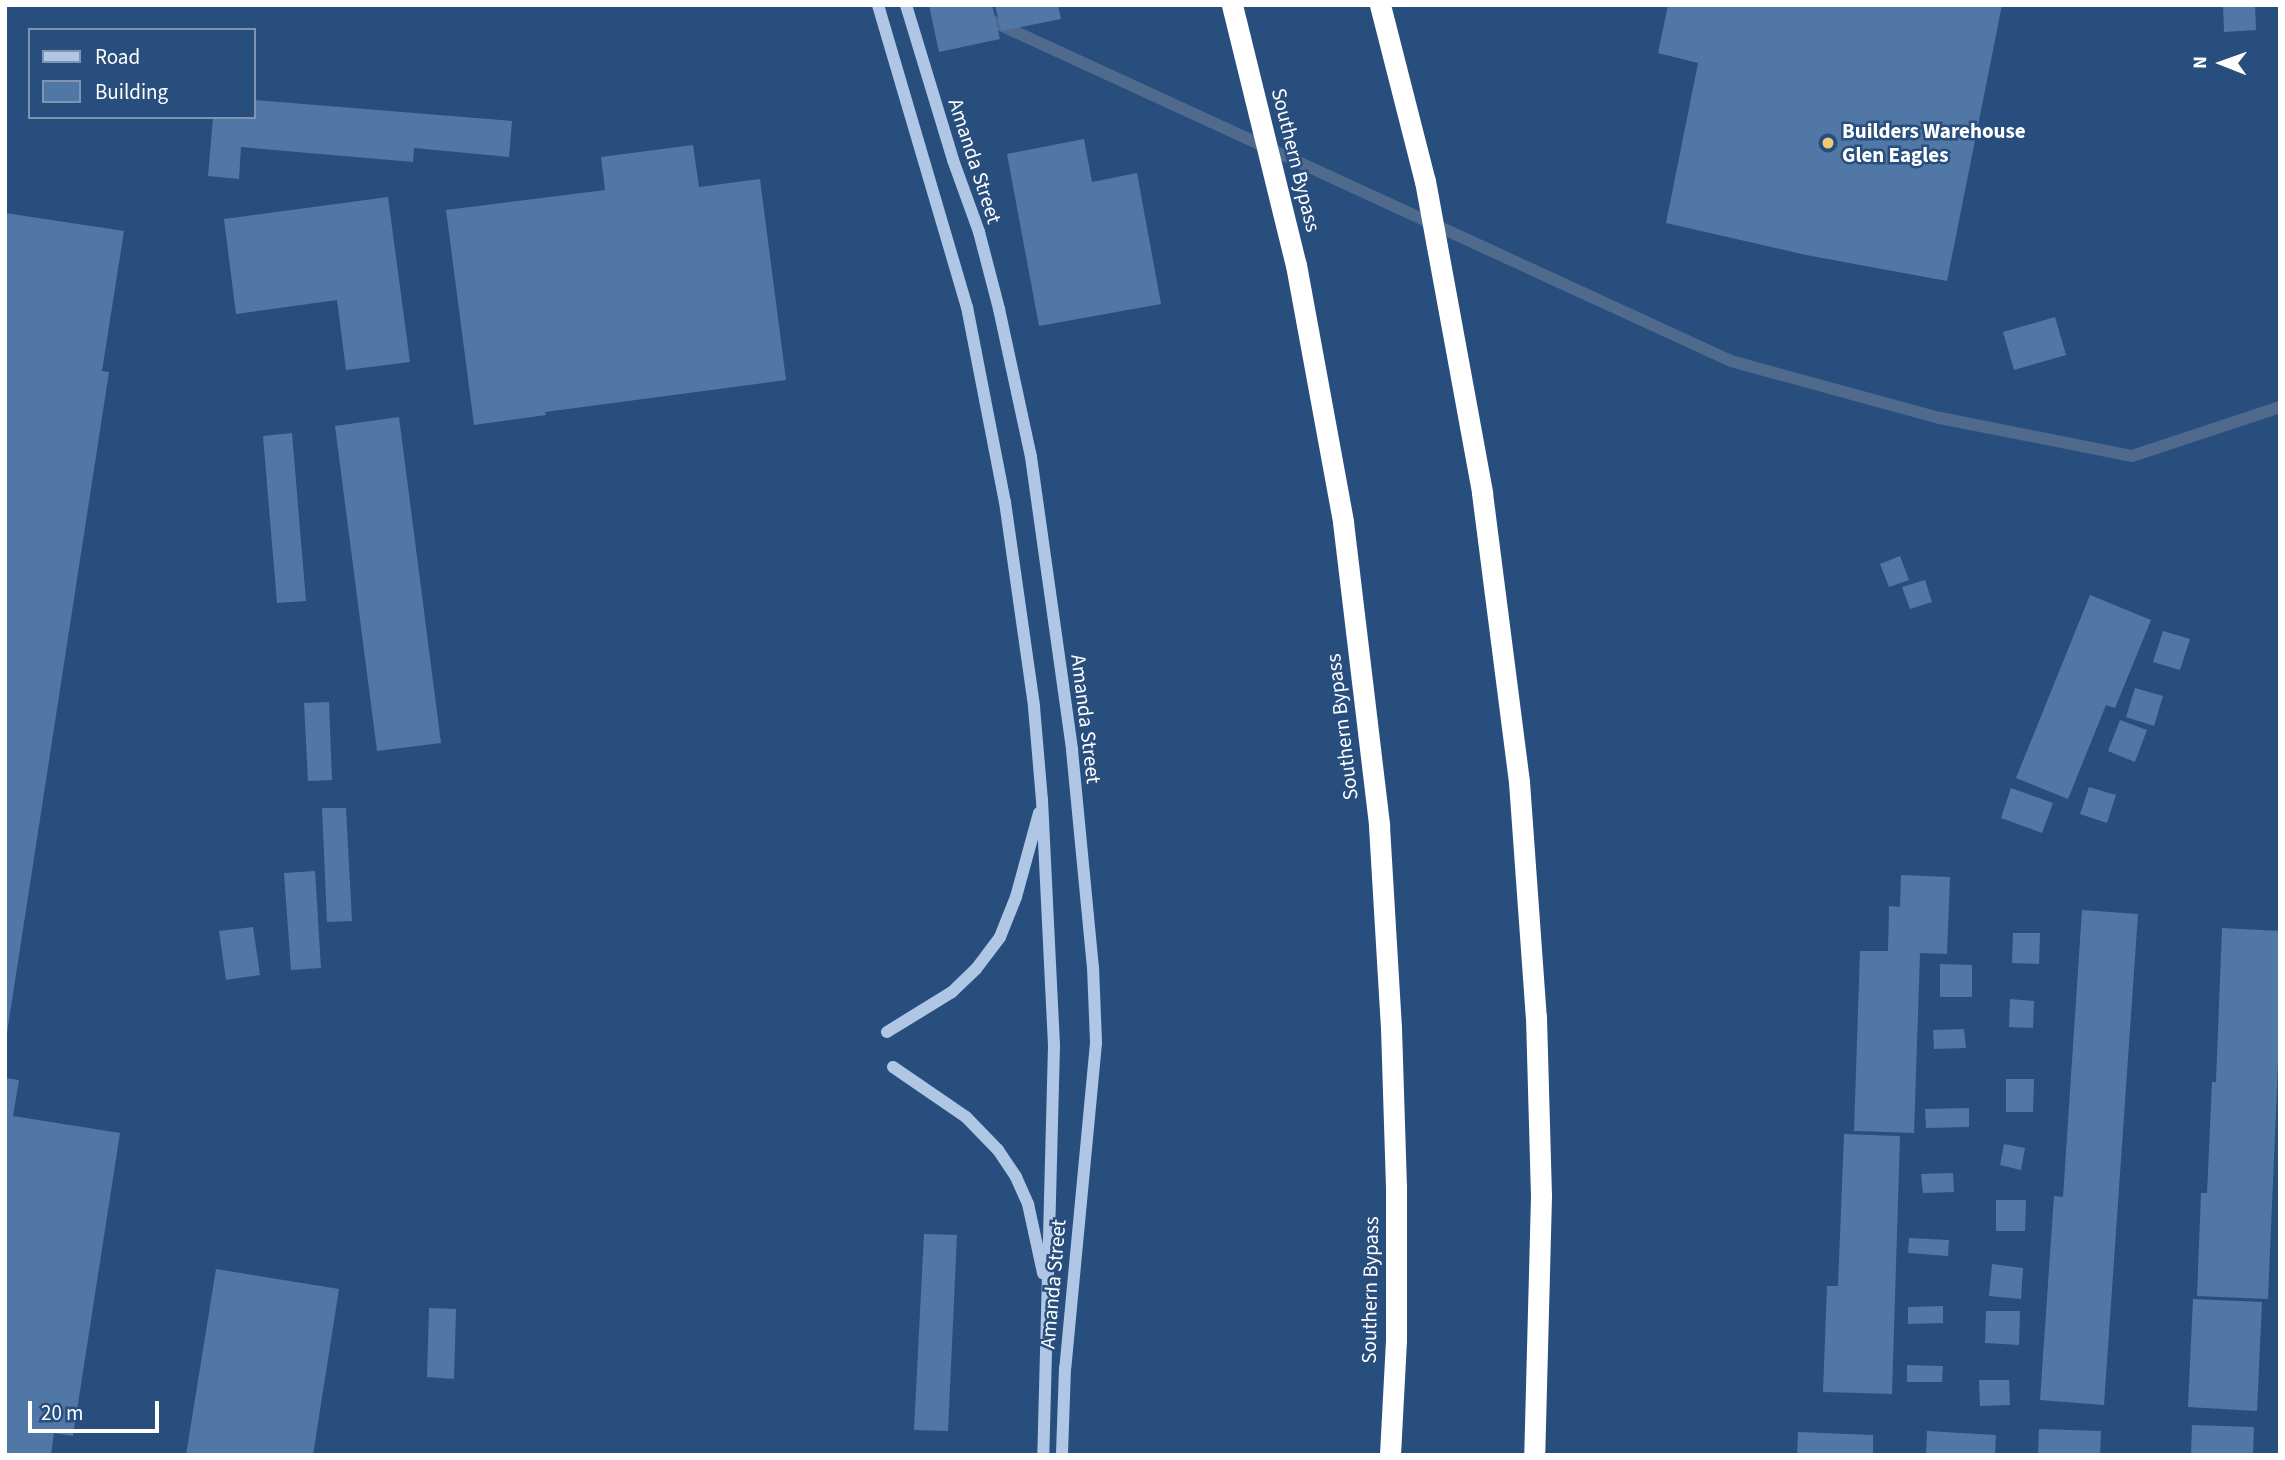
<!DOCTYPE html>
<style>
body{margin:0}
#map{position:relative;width:2285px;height:1460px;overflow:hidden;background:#284e7e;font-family:"Source Sans 3",sans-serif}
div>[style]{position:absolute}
.stream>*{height:12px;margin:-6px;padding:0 6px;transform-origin:6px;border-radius:6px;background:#4f6a8c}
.building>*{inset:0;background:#5177a7}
.tertiary>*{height:12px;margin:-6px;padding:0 6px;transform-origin:6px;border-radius:6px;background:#afc7e5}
.motorway>*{height:21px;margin:-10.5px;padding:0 10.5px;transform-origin:10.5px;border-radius:10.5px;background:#fff}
.dots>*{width:19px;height:19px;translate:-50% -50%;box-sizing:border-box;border:4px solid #284e7e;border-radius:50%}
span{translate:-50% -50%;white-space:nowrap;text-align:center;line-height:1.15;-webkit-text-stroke:5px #284e7e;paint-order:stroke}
.poi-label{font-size:21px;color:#fff;font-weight:700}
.left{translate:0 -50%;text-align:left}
.street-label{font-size:21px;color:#fff}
.frame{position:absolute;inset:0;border:7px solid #fff;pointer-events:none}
.legend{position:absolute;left:28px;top:28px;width:228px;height:91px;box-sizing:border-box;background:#284e7e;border:2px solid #7e95b2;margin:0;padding:9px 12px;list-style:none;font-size:21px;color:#fff}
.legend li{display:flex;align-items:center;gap:14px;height:35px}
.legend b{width:35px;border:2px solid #7e95b2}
.north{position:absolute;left:2187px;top:28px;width:70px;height:70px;-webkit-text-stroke:5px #284e7e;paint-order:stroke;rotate:271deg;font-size:19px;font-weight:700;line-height:28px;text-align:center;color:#fff}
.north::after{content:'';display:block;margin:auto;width:24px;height:32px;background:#fff;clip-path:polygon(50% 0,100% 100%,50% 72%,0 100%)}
.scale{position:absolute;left:28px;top:1401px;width:131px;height:32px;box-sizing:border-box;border:4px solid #fff;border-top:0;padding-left:9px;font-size:21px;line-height:24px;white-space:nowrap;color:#fff;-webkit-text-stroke:5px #284e7e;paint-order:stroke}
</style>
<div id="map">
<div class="stream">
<div style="left:983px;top:17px;width:823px;rotate:24.7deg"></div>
<div style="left:1731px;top:361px;width:217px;rotate:15.3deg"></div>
<div style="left:1940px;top:418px;width:196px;rotate:11.2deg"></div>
<div style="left:2132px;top:456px;width:156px;rotate:-18.3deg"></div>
</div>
<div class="building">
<div style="clip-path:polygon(929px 5px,992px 5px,1000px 39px,939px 52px)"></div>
<div style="clip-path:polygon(995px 5px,1058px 5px,1061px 19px,1001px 31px)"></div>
<div style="clip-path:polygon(1668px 5px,2002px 5px,1947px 281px,1806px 255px,1666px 223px,1698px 63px,1658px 53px)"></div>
<div style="clip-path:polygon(2223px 5px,2255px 5px,2256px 30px,2224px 32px)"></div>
<div style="clip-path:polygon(254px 100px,512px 121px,509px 157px,414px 148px,413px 162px,241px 147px,239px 179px,208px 176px,213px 117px,254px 117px)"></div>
<div style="clip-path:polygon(1084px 139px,1092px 182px,1137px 173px,1161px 304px,1039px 326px,1007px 154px)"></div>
<div style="clip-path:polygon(693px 145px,699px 187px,760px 179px,786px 380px,545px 412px,546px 415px,474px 425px,446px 210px,605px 190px,601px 157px)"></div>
<div style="clip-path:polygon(388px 197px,410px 362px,346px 370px,337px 300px,236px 314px,224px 219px)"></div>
<div style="clip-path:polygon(5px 213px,124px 231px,102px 371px,109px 372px,7px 1033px)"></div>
<div style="clip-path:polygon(2055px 317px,2066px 355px,2014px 370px,2003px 332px)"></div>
<div style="clip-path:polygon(399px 417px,441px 743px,377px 751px,335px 426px)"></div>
<div style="clip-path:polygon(292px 433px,306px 601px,277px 603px,263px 436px)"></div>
<div style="clip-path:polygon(1900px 556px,1909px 580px,1889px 587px,1880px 564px)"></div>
<div style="clip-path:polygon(1925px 580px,1932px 602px,1910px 609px,1902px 587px)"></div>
<div style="clip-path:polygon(2090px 595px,2151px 620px,2115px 708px,2106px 705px,2068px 799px,2016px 778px)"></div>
<div style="clip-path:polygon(2163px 631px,2190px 639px,2180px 670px,2153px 662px)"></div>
<div style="clip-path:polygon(2135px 688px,2163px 696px,2154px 726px,2126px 717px)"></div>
<div style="clip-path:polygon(329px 702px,332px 780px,308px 781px,304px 703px)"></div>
<div style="clip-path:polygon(2120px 720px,2147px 730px,2135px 762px,2108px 751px)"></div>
<div style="clip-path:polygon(2089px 787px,2116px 795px,2107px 823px,2080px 814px)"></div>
<div style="clip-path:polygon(2011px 788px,2053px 803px,2042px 833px,2001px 818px)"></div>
<div style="clip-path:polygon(322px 808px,346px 808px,352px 921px,327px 922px)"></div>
<div style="clip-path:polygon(315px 871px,321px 968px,291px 970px,284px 873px)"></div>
<div style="clip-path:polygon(1901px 875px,1950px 877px,1947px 954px,1920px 953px,1914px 1133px,1854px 1131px,1860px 951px,1888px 951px,1889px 906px,1900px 907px)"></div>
<div style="clip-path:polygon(2082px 910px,2138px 914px,2104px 1405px,2040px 1400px,2054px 1196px,2063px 1197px)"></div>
<div style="clip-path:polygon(253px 927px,260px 975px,226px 980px,219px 931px)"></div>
<div style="clip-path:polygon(2222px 928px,2280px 931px,2280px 1016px,2268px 1299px,2197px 1296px,2201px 1193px,2207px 1193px,2212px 1082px,2216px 1082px)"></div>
<div style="clip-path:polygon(2013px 933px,2040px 933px,2039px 964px,2012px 963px)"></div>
<div style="clip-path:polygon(1940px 964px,1972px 965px,1972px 997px,1940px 997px)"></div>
<div style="clip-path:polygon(2010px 999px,2034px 1001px,2033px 1028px,2009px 1027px)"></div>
<div style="clip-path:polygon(1964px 1029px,1966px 1048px,1934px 1049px,1933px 1030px)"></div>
<div style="clip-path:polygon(5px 1078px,19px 1080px,13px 1116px,120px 1133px,73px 1436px,54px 1433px,51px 1455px,5px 1455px)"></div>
<div style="clip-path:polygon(2006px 1079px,2034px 1079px,2033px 1112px,2006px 1112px)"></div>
<div style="clip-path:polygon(1969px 1108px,1969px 1127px,1926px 1128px,1925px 1109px)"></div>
<div style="clip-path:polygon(1844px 1134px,1900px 1136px,1892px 1394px,1823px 1392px,1827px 1286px,1838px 1286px)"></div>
<div style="clip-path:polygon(2004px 1144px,2025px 1148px,2021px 1170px,2000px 1165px)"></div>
<div style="clip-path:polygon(1953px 1173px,1954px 1192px,1923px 1193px,1921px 1174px)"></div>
<div style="clip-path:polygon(1996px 1200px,2026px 1200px,2025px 1231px,1996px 1231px)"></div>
<div style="clip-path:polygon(924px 1234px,957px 1235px,948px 1431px,914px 1430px)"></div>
<div style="clip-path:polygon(1909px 1238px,1949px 1240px,1948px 1256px,1908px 1253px)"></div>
<div style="clip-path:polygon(1992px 1264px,2023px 1268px,2021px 1299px,1989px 1296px)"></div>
<div style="clip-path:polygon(216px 1269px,339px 1289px,313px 1455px,186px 1455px)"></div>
<div style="clip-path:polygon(2193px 1299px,2262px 1302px,2257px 1411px,2188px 1407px)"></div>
<div style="clip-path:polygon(1943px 1306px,1943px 1323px,1908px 1324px,1908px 1307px)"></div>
<div style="clip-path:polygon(429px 1308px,456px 1309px,454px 1379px,427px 1377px)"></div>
<div style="clip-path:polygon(1986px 1311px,2020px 1311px,2019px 1345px,1985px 1343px)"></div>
<div style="clip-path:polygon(1907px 1365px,1943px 1366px,1942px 1382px,1907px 1382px)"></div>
<div style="clip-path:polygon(1979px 1380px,2009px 1380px,2010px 1405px,1980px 1406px)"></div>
<div style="clip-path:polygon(2192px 1425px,2254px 1427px,2253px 1455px,2191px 1455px)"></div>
<div style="clip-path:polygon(2039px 1429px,2101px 1431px,2100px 1455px,2038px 1455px)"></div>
<div style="clip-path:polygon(1927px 1431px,1996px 1435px,1995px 1455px,1926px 1455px)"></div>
<div style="clip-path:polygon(1798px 1432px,1873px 1435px,1873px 1455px,1797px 1455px)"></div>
</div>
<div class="tertiary">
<div style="left:878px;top:5px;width:315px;rotate:73.6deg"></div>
<div style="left:967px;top:307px;width:199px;rotate:79deg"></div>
<div style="left:1005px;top:502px;width:207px;rotate:81.9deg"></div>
<div style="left:1034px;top:707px;width:93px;rotate:85.1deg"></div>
<div style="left:1042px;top:800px;width:246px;rotate:87.2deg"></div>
<div style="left:1054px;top:1046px;width:409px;rotate:91.5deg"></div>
<div style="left:906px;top:5px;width:162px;rotate:73.1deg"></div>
<div style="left:953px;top:160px;width:77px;rotate:70.1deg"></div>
<div style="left:979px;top:232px;width:80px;rotate:75.4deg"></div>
<div style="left:999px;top:309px;width:151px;rotate:77.8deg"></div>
<div style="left:1031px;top:457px;width:296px;rotate:82deg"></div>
<div style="left:1072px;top:750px;width:218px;rotate:84.5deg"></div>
<div style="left:1093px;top:967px;width:76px;rotate:87.7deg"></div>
<div style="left:1096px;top:1043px;width:326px;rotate:95.4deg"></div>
<div style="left:1065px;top:1368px;width:87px;rotate:92deg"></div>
<div style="left:887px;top:1032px;width:76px;rotate:-31.6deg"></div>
<div style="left:952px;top:992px;width:33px;rotate:-44deg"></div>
<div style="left:976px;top:969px;width:40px;rotate:-53deg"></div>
<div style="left:1000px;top:937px;width:43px;rotate:-68.2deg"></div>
<div style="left:1016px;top:897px;width:87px;rotate:-74.7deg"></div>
<div style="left:893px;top:1067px;width:88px;rotate:34.4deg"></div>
<div style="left:966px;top:1117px;width:46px;rotate:45.9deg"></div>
<div style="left:998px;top:1150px;width:32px;rotate:56deg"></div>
<div style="left:1016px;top:1177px;width:30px;rotate:66deg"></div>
<div style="left:1028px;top:1204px;width:71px;rotate:77.7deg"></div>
</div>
<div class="motorway">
<div style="left:1232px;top:5px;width:268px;rotate:76.2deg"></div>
<div style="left:1296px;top:265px;width:261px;rotate:79.6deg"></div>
<div style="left:1343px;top:522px;width:306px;rotate:83.2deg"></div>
<div style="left:1379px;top:826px;width:202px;rotate:86.6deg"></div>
<div style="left:1391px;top:1028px;width:158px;rotate:88.2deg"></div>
<div style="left:1396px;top:1186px;width:154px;rotate:90deg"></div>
<div style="left:1396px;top:1340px;width:115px;rotate:93deg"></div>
<div style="left:1380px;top:5px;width:182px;rotate:75.7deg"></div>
<div style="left:1425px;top:181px;width:317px;rotate:79.6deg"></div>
<div style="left:1482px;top:493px;width:291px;rotate:82.7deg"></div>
<div style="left:1519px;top:782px;width:236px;rotate:85.9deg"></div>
<div style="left:1536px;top:1017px;width:179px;rotate:88.4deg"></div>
<div style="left:1541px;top:1196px;width:259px;rotate:91.5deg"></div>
</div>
<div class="dots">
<div style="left:1828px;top:143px;background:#ecca76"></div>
</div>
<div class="poi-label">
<span class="left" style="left:1842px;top:143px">Builders Warehouse<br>Glen Eagles</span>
</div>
<div class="street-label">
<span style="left:1296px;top:160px;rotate:76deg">Southern Bypass</span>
<span style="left:975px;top:161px;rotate:72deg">Amanda Street</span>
<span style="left:1086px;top:719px;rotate:83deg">Amanda Street</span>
<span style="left:1342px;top:727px;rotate:-97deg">Southern Bypass</span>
<span style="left:1053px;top:1284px;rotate:-85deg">Amanda Street</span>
<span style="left:1370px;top:1290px;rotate:-89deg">Southern Bypass</span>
</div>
<div class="frame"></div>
<ul class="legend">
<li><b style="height:9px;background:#afc7e5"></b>Road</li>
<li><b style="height:19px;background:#5177a7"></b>Building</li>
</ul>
<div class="north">N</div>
<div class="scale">20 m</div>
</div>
